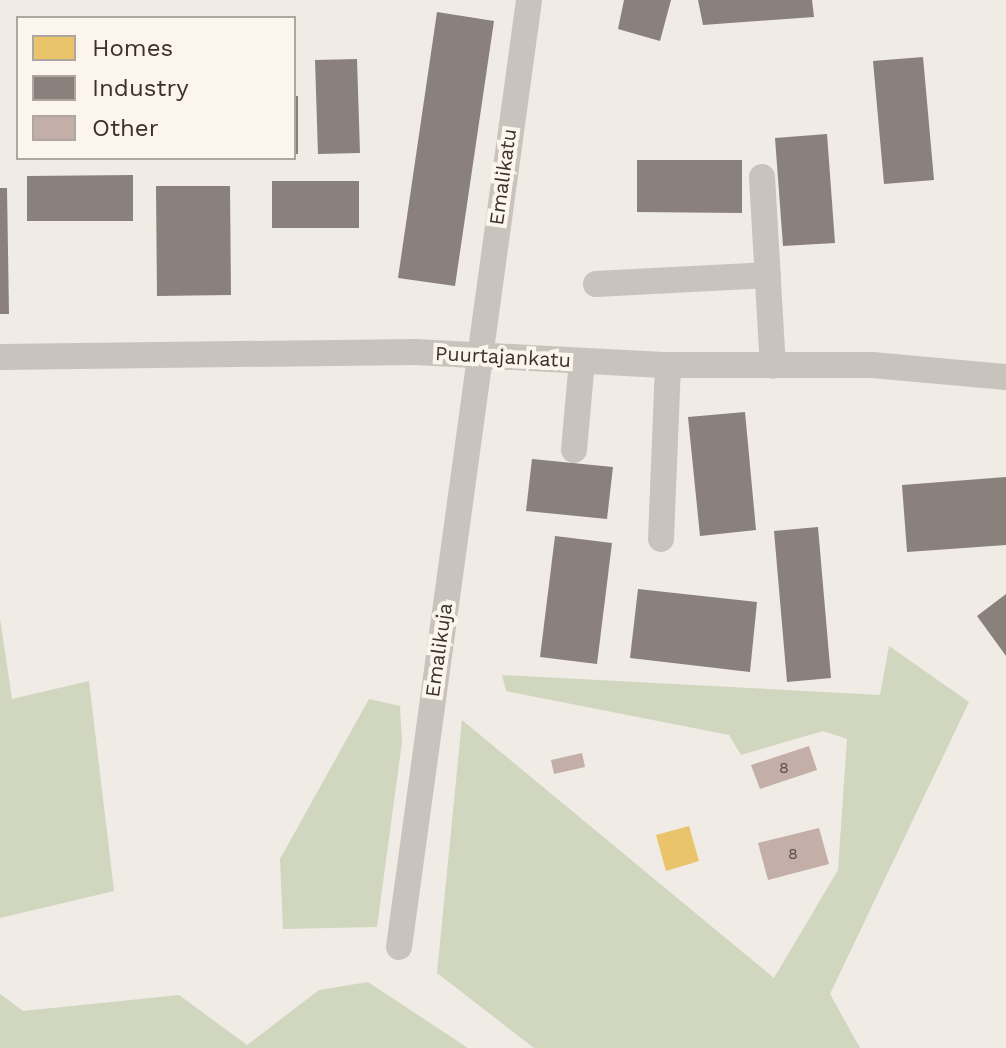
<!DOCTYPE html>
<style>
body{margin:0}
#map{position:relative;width:1006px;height:1048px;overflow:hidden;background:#f0ebe5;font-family:"Work Sans",sans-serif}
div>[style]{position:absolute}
.green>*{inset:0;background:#d1d6bf}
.homes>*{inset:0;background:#e9c46a}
.industry>*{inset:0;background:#8a817c}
.building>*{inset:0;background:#c3afa7}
.minor>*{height:26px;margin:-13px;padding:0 13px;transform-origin:13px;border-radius:13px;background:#c9c3be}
span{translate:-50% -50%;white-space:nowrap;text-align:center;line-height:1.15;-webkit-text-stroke:8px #fbf5ee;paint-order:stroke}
.number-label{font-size:16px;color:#5d504a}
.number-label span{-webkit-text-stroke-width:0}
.street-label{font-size:20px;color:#3b302b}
.legend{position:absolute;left:16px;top:16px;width:280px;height:144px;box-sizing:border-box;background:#fbf5ee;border:2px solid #aea6a0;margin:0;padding:10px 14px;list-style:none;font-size:24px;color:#3b302b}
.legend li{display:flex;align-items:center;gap:16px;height:40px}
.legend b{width:40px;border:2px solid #aea6a0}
</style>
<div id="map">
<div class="green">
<div style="clip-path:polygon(0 618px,12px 699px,89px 681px,114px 891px,0 918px)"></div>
<div style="clip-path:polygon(889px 646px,969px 702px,830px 994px,860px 1048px,534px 1048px,437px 973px,462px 720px,774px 978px,838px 870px,847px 739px,823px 731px,741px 755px,729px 735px,506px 691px,502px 675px,880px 695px)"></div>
<div style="clip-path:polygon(369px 699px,400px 706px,402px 742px,377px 927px,283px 929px,280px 859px)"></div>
<div style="clip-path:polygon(368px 982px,468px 1048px,0 1048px,0 994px,23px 1011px,179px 995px,247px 1045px,319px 990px)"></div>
</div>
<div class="homes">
<div style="clip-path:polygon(689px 826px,699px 861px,666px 871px,656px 835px)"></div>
</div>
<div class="industry">
<div style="clip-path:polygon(624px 0,671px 0,660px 41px,618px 29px)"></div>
<div style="clip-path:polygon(698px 0,812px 0,814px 17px,703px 25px)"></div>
<div style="clip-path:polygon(437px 12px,494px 21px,455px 286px,398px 278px)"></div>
<div style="clip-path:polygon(923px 57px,934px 180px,884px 184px,873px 61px)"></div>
<div style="clip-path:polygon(357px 59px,360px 153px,318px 154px,315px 60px)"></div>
<div style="clip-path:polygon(294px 96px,298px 96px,298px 154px,294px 154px)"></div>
<div style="clip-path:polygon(827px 134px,835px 243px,783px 246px,775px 138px)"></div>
<div style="clip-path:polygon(637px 160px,742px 160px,742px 213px,637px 212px)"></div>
<div style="clip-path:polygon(133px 175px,133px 221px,27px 221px,27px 176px)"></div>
<div style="clip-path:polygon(272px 181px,359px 181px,359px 228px,272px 228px)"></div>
<div style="clip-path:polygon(156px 186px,230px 186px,231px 295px,157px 296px)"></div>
<div style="clip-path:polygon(0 188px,7px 188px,9px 314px,0 314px)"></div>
<div style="clip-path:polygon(745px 412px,756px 530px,700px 536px,688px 417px)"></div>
<div style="clip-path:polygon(532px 459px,613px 467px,607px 519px,526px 511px)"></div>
<div style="clip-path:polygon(1006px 477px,1006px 545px,907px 552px,902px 485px)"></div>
<div style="clip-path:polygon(818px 527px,831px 678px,787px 682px,774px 531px)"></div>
<div style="clip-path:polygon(555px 536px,612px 543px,597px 664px,540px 657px)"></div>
<div style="clip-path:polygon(638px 589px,757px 602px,750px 672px,630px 658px)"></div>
<div style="clip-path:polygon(1006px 594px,1006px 656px,977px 616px)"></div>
</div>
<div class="building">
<div style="clip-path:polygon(809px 746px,817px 770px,760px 789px,751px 765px)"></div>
<div style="clip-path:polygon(582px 753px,585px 767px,554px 774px,551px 760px)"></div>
<div style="clip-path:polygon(819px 828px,829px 864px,768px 880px,758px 843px)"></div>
</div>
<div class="minor">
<div style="left:762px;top:177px;width:189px;rotate:86.7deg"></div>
<div style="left:596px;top:284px;width:172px;rotate:-3deg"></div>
<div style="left:0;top:357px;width:416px;rotate:-0.7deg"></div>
<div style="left:416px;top:352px;width:252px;rotate:3deg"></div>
<div style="left:668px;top:365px;width:204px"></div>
<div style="left:872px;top:365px;width:135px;rotate:5.1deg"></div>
<div style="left:574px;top:450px;width:89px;rotate:-84.9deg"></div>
<div style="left:661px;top:539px;width:174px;rotate:-87.7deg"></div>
<div style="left:399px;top:947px;width:956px;rotate:-82.18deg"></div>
</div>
<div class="number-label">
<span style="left:784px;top:768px">8</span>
<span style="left:793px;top:854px">8</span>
</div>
<div class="street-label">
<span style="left:503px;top:177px;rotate:-82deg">Emalikatu</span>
<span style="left:503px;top:357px;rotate:3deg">Puurtajankatu</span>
<span style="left:439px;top:650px;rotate:-82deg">Emalikuja</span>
</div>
<ul class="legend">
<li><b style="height:22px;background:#e9c46a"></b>Homes</li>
<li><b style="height:22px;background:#8a817c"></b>Industry</li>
<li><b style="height:22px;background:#c3afa7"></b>Other</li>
</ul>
</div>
